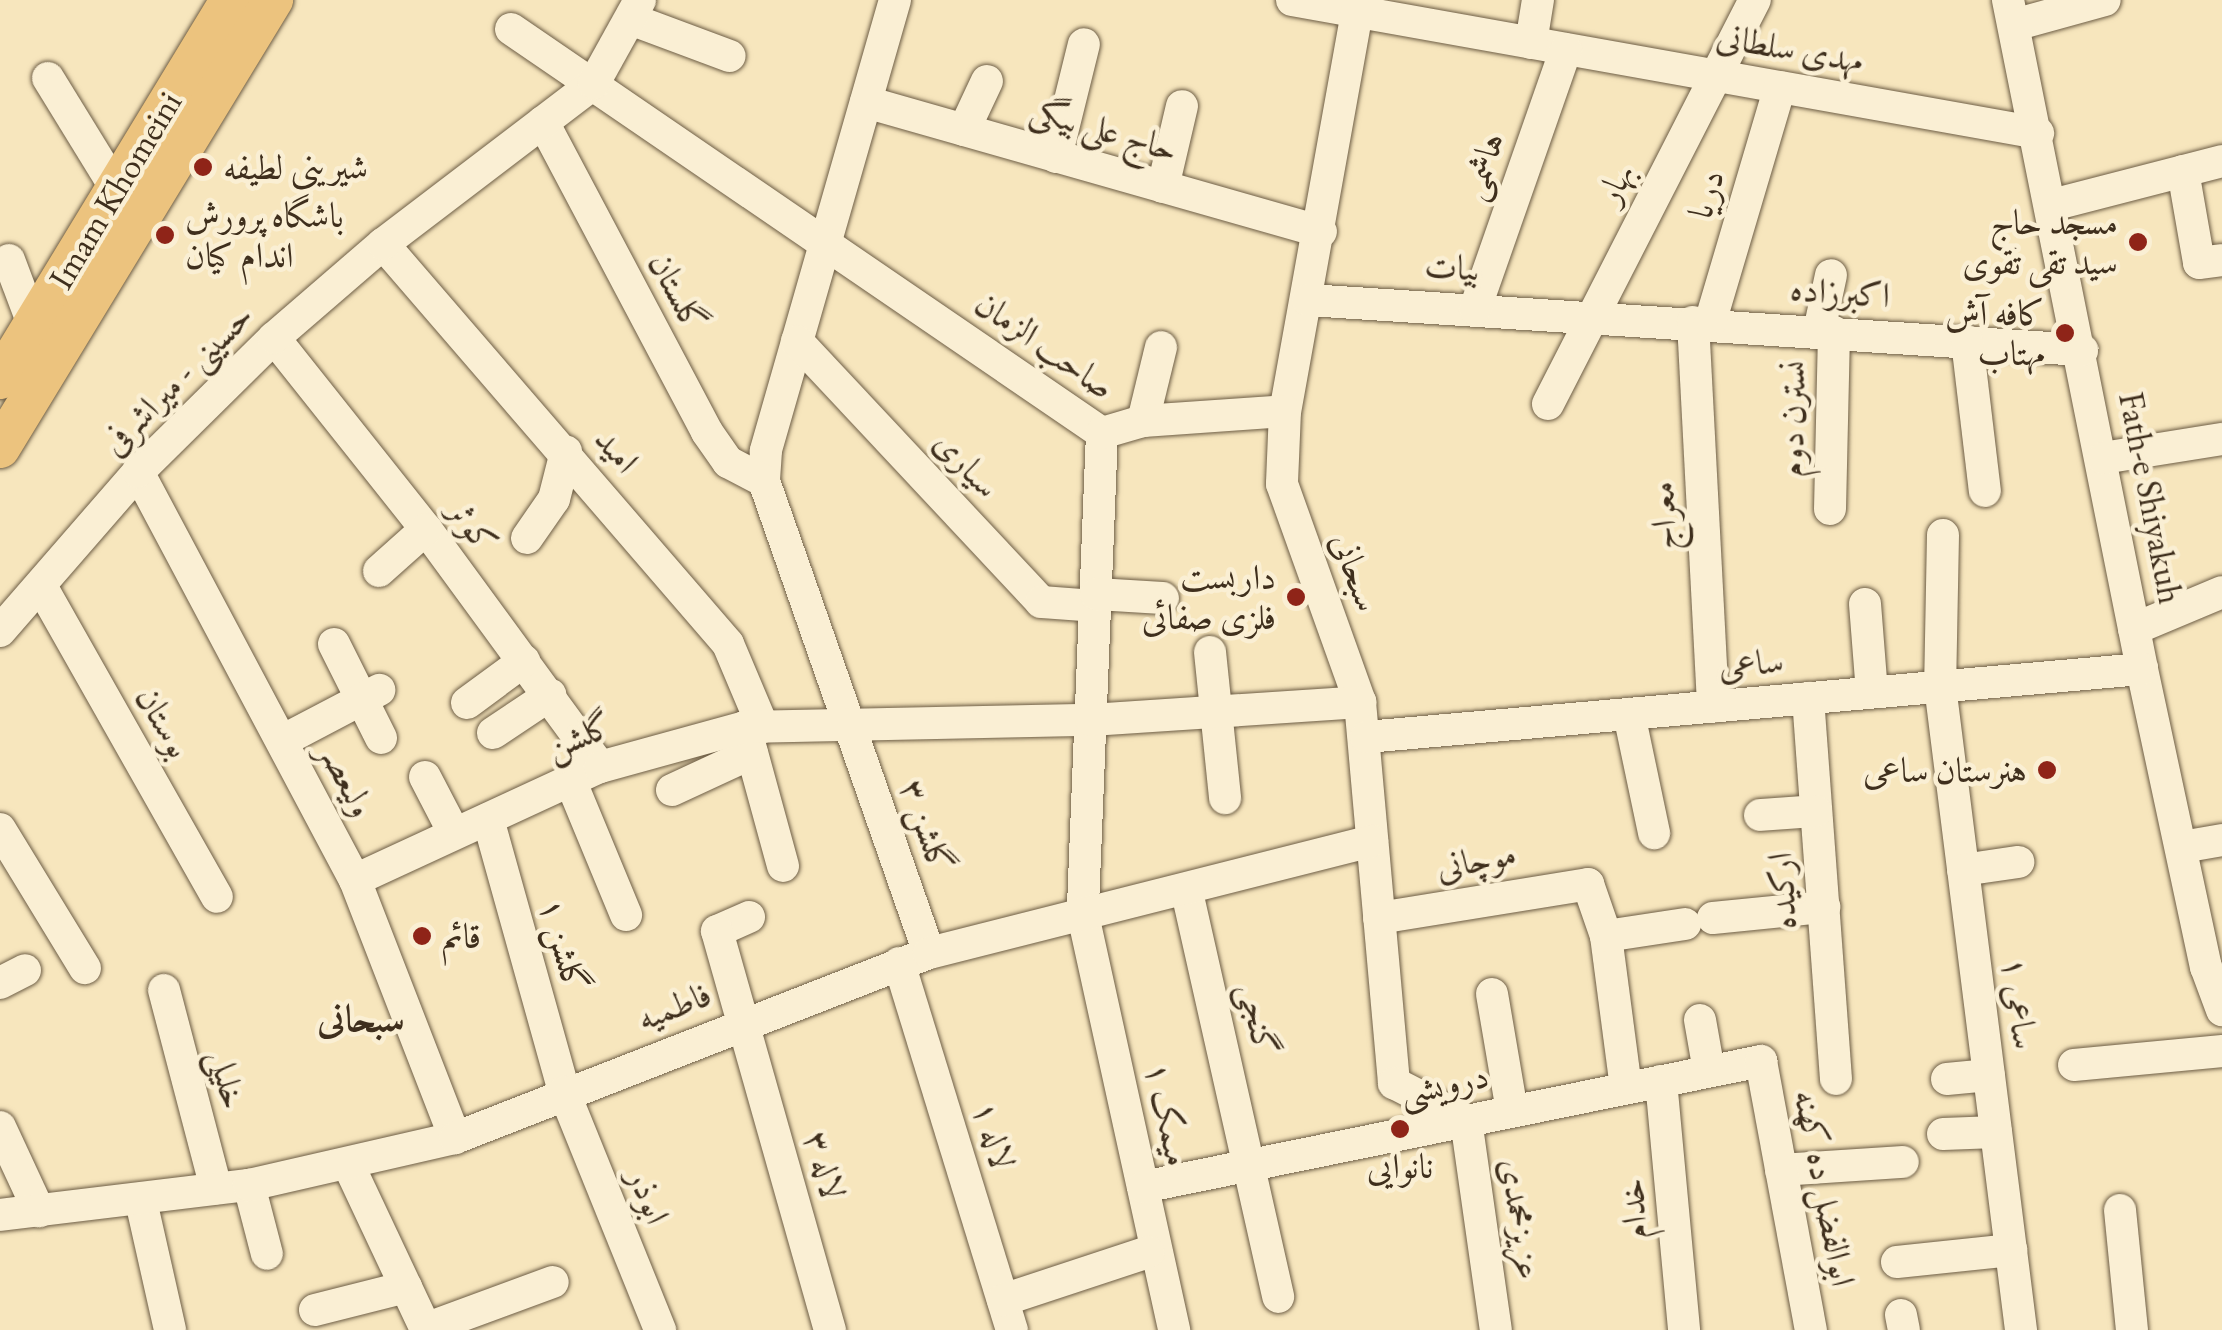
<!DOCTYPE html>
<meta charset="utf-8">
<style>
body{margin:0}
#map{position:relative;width:2222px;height:1330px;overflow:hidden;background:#f7e6bd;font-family:"EB Garamond",Amiri,serif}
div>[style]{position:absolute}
.roads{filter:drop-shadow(0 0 2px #6d5d45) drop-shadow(0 0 2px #6d5d45)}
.minor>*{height:32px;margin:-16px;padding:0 16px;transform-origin:16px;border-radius:16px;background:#faefd4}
.major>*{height:40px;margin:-20px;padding:0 20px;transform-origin:20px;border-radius:20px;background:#ecc37e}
.dots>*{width:28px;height:28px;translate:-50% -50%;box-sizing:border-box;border:5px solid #faefd4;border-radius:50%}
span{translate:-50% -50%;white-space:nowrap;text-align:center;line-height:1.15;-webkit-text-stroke:9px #faefd4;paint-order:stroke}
.street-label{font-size:35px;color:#3f2f1d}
.poi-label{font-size:35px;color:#3f2f1d}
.left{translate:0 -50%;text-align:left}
.right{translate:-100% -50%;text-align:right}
.neighbourhood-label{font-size:38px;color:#3f2f1d;font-weight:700}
</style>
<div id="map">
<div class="roads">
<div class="minor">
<div style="left:895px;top:0;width:469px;rotate:106deg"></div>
<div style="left:766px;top:451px;width:30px;rotate:94deg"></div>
<div style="left:764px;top:481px;width:500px;rotate:70.73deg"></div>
<div style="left:1292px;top:0;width:758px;rotate:10.11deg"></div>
<div style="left:2008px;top:0;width:682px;rotate:78.67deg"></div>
<div style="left:2142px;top:669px;width:305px;rotate:77.9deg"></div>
<div style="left:2206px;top:967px;width:46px;rotate:69.6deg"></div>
<div style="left:1357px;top:12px;width:405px;rotate:100.2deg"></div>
<div style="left:1285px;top:411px;width:73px;rotate:92.4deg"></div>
<div style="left:1282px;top:484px;width:232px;rotate:70.3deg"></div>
<div style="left:1360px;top:702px;width:383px;rotate:84.9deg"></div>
<div style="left:1394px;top:1083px;width:81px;rotate:27.2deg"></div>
<div style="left:1466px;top:1120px;width:212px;rotate:81.9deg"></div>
<div style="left:633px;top:20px;width:103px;rotate:20.4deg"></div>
<div style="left:2014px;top:25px;width:94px;rotate:-15.4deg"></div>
<div style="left:511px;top:29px;width:716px;rotate:34.36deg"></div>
<div style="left:1531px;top:43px;width:44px;rotate:-80.8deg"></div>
<div style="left:48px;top:78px;width:149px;rotate:58.4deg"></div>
<div style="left:866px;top:102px;width:473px;rotate:15.9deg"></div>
<div style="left:543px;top:122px;width:351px;rotate:62.1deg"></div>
<div style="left:707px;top:432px;width:37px;rotate:55deg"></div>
<div style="left:728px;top:462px;width:41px;rotate:27.8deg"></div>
<div style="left:964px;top:130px;width:54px;rotate:-64.9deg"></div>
<div style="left:1056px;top:157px;width:116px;rotate:-76.1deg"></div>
<div style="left:2183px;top:171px;width:93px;rotate:80.1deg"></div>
<div style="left:2199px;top:263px;width:23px;rotate:-7deg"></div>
<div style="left:1163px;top:187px;width:83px;rotate:-76.8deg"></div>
<div style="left:2052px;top:205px;width:176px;rotate:-14.5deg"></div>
<div style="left:383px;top:244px;width:528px;rotate:49.22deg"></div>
<div style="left:728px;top:644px;width:90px;rotate:67.1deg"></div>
<div style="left:9px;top:260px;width:68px;rotate:69.4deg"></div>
<div style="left:1308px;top:300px;width:776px;rotate:3.7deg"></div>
<div style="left:1475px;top:309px;width:275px;rotate:-70.7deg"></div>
<div style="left:1693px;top:322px;width:385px;rotate:87deg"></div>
<div style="left:1710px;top:323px;width:246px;rotate:-73.5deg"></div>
<div style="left:1819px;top:331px;width:57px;rotate:-77.9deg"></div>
<div style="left:274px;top:338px;width:244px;rotate:51.5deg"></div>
<div style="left:426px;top:529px;width:295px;rotate:53.8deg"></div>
<div style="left:797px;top:341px;width:357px;rotate:46.9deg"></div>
<div style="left:1041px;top:602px;width:54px;rotate:4.2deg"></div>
<div style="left:1967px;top:341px;width:151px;rotate:83.2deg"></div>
<div style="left:1548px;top:404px;width:454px;rotate:-62.9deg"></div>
<div style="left:1143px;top:421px;width:76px;rotate:-76.3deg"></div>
<div style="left:1102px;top:433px;width:482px;rotate:92.3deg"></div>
<div style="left:1083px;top:915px;width:425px;rotate:77.6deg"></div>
<div style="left:1102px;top:433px;width:43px;rotate:-16.3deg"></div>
<div style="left:1143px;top:421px;width:142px;rotate:-4deg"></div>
<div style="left:2103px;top:458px;width:121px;rotate:-9.1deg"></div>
<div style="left:138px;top:472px;width:462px;rotate:62deg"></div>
<div style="left:355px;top:880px;width:277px;rotate:68.8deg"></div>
<div style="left:1830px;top:509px;width:177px;rotate:-88.7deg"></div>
<div style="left:1943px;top:535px;width:151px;rotate:91.1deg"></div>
<div style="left:1940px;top:686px;width:649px;rotate:82.83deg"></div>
<div style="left:527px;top:538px;width:47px;rotate:-55.3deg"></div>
<div style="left:554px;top:499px;width:49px;rotate:-75.7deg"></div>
<div style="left:379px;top:571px;width:63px;rotate:-41.8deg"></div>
<div style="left:41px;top:586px;width:357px;rotate:60.5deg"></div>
<div style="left:1096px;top:594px;width:67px;rotate:3.4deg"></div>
<div style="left:1865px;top:604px;width:88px;rotate:85.5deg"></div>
<div style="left:2134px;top:629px;width:95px;rotate:-22.8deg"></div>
<div style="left:0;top:631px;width:211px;rotate:-49deg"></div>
<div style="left:138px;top:472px;width:191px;rotate:-44.6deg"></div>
<div style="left:274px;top:338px;width:144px;rotate:-40.8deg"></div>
<div style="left:383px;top:244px;width:265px;rotate:-37.3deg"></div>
<div style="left:594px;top:83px;width:95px;rotate:-61deg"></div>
<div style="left:334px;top:644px;width:105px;rotate:63.4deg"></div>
<div style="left:1210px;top:652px;width:147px;rotate:84.1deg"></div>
<div style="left:1808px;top:698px;width:382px;rotate:85.8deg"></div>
<div style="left:467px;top:703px;width:71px;rotate:-36.4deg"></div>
<div style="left:1629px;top:714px;width:122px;rotate:78.1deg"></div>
<div style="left:745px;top:727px;width:144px;rotate:74.7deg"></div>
<div style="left:493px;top:733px;width:69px;rotate:-33.7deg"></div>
<div style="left:1366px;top:737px;width:779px;rotate:-5.01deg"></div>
<div style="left:282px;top:741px;width:110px;rotate:-27.7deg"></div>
<div style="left:425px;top:777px;width:63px;rotate:62.6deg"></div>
<div style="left:571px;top:782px;width:144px;rotate:67.5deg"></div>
<div style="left:672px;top:790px;width:88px;rotate:-24.8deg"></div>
<div style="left:1760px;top:815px;width:56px;rotate:-4.1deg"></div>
<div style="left:488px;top:819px;width:283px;rotate:74.4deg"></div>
<div style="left:564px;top:1092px;width:257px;rotate:68deg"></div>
<div style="left:0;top:829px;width:163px;rotate:58.6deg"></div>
<div style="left:2182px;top:847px;width:41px;rotate:-9.9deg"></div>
<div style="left:1963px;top:870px;width:56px;rotate:-8.3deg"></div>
<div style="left:355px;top:880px;width:270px;rotate:-24.8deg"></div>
<div style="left:600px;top:767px;width:150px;rotate:-15.4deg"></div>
<div style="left:745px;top:727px;width:346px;rotate:-1.2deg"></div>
<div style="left:1091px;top:720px;width:270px;rotate:-3.8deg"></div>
<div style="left:1187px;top:892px;width:415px;rotate:77.3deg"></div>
<div style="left:749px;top:917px;width:35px;rotate:156deg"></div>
<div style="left:717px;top:931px;width:415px;rotate:74.2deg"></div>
<div style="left:1379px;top:918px;width:212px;rotate:-9.2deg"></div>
<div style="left:1588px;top:884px;width:55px;rotate:70.9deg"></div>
<div style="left:1606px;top:936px;width:153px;rotate:82.5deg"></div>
<div style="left:1713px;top:918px;width:112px;rotate:-5.7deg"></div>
<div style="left:1606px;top:936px;width:80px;rotate:-8.6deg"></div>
<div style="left:899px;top:963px;width:384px;rotate:72.9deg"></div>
<div style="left:0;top:983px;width:28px;rotate:-27deg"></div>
<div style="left:164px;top:990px;width:205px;rotate:75.3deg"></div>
<div style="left:1492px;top:994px;width:119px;rotate:80.3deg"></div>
<div style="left:1700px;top:1020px;width:52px;rotate:80deg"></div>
<div style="left:2074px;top:1065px;width:149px;rotate:-5.4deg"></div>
<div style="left:1947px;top:1079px;width:42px;rotate:-5.4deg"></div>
<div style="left:1661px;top:1081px;width:250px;rotate:84.7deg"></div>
<div style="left:0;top:1127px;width:93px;rotate:65.1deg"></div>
<div style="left:1943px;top:1134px;width:53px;rotate:-2.2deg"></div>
<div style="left:349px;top:1166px;width:181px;rotate:64.8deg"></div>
<div style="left:1781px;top:1170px;width:122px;rotate:-3.8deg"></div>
<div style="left:249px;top:1185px;width:71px;rotate:75.4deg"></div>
<div style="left:1143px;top:1187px;width:631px;rotate:-11.52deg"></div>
<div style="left:1761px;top:1061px;width:274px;rotate:79.5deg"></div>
<div style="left:141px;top:1201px;width:132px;rotate:77.3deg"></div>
<div style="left:2120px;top:1210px;width:121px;rotate:84.3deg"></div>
<div style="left:0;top:1215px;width:251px;rotate:-6.9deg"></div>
<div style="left:249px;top:1185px;width:211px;rotate:-12.9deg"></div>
<div style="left:455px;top:1138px;width:509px;rotate:-21.32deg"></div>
<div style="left:929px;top:953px;width:457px;rotate:-14.2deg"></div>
<div style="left:1897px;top:1262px;width:115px;rotate:-6deg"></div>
<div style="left:1003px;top:1300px;width:153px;rotate:-18.3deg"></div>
<div style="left:315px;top:1310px;width:94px;rotate:-14.2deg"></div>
<div style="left:1901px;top:1315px;width:15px;rotate:79deg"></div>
<div style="left:425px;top:1329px;width:136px;rotate:-20.2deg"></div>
</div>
<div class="major">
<div style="left:0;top:379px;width:443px;rotate:-58.7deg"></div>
<div style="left:0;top:448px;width:525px;rotate:-58.64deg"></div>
</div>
</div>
<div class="dots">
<div style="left:203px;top:167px;background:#8f2418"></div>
<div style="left:165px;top:235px;background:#8f2418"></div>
<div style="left:2138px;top:242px;background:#8f2418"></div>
<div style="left:2065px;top:333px;background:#8f2418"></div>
<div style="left:1296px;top:597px;background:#8f2418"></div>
<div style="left:2047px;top:770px;background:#8f2418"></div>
<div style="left:422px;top:936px;background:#8f2418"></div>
<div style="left:1400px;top:1129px;background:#8f2418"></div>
</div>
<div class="street-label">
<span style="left:1790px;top:48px;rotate:10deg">مهدی سلطانی</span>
<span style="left:1104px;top:129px;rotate:16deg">حاج علی بیگی</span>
<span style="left:1482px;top:166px;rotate:-71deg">هاشمی</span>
<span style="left:1615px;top:183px;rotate:-63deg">بهار</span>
<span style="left:115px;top:190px;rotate:-59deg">Imam Khomeini</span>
<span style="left:1706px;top:194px;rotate:-73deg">دریا</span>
<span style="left:1452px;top:267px;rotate:3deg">بیات</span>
<span style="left:678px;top:292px;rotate:62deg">گلستان</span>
<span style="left:1840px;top:292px;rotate:4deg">اکبرزاده</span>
<span style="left:1045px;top:345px;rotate:35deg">صاحب الزمان</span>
<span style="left:177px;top:379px;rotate:-45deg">حسینی - میراشرفی</span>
<span style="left:1792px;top:419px;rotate:-89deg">نسترن دوم</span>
<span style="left:617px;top:450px;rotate:50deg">امید</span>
<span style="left:967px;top:464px;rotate:47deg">سیاری</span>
<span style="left:2151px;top:498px;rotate:79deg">Fath-e Shiyakuh</span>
<span style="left:1663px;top:516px;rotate:-93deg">معراج</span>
<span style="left:473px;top:526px;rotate:53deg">کوثر</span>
<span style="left:1356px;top:572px;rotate:70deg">سبحانی</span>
<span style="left:1751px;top:663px;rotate:-5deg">ساعی</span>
<span style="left:164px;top:722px;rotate:60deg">بوستان</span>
<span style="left:579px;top:736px;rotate:-23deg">گلشن</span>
<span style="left:347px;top:779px;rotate:62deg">ولیعصر</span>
<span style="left:927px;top:826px;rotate:71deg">گلشن ۳</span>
<span style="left:1476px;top:860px;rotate:-11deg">موچانی</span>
<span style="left:1782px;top:891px;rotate:-94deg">ارکیده</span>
<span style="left:564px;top:945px;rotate:74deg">گلشن ۱</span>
<span style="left:2020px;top:1003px;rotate:83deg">ساعی ۱</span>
<span style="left:674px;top:1006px;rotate:-21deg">فاطمیه</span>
<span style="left:1259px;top:1019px;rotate:77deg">گنجی</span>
<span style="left:228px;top:1079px;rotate:75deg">خلیلی</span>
<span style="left:1444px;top:1084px;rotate:-12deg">درویشی</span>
<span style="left:1168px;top:1114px;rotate:78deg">میمک ۱</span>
<span style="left:994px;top:1135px;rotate:73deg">لاله ۱</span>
<span style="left:825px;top:1165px;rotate:74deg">لاله ۳</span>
<span style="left:1825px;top:1188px;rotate:79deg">ابوالفضل ده کهنه</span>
<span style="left:649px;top:1196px;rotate:68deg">ابوذر</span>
<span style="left:1633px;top:1209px;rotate:-95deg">خدام</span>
<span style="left:1521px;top:1219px;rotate:82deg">عزیزمحمدی</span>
</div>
<div class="poi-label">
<span class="left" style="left:223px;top:167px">شیرینی لطیفه</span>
<span class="left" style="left:185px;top:235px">باشگاه پرورش<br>اندام کیان</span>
<span class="right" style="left:2118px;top:242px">مسجد حاج<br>سید تقی تقوی</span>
<span class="right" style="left:2045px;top:333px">کافه آش<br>مهتاب</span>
<span class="right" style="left:1276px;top:597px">داربست<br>فلزی صفائی</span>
<span class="right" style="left:2027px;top:770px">هنرستان ساعی</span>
<span class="left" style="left:442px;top:936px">قائم</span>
<span style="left:1400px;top:1166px">نانوایی</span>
</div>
<div class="neighbourhood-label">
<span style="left:361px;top:1018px">سبحانی</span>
</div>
</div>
